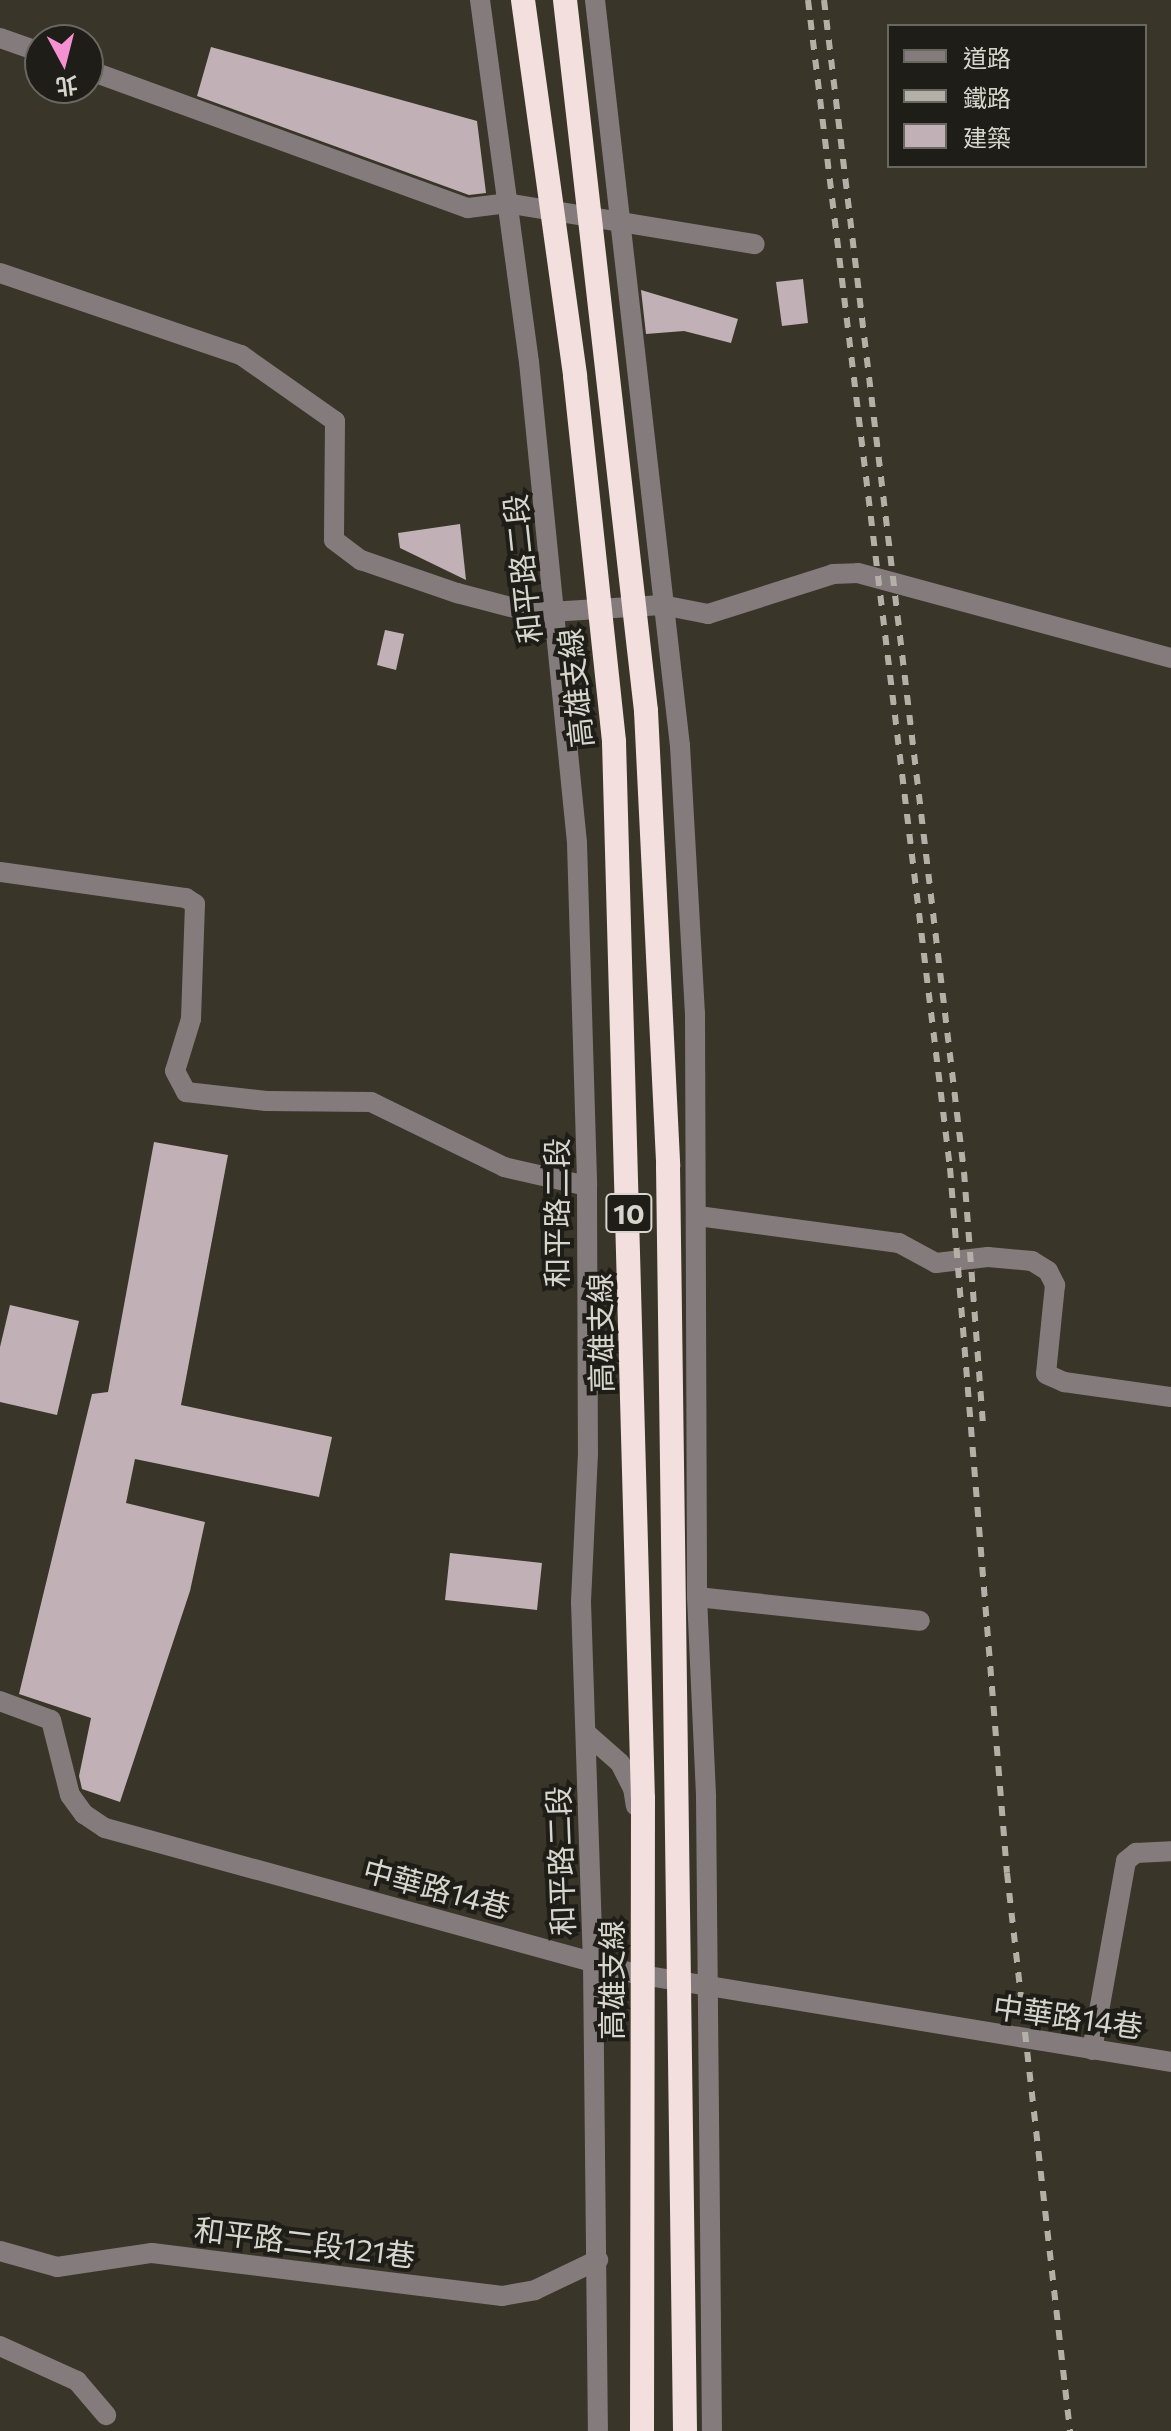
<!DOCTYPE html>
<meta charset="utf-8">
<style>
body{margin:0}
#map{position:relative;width:1171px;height:2431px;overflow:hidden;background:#393529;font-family:Commissioner,"Noto Sans TC",sans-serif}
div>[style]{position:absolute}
.building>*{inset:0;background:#c1b0b5}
.minor>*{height:20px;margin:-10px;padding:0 10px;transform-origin:10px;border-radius:10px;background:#847c7c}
.highway>*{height:24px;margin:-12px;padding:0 12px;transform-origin:12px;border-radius:12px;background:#f2dfde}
.rail>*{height:6px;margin-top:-3px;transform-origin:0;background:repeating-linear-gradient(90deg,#b3b0a8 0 10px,transparent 0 20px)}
span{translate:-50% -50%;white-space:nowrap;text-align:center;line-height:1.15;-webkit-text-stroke:8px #1e1d17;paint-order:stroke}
.shield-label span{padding:2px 6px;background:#1e1d17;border:2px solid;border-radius:6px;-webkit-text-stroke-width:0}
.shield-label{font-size:28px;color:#d7d5ce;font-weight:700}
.street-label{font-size:30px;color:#d7d5ce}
.legend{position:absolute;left:887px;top:24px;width:260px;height:144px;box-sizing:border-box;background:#1e1d17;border:2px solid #686760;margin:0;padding:10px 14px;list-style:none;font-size:24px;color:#d7d5ce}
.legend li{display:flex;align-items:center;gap:16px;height:40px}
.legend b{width:40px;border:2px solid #686760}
.north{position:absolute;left:24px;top:24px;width:80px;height:80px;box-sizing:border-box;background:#1e1d17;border:2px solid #686760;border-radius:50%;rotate:173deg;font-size:22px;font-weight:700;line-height:32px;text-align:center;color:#d7d5ce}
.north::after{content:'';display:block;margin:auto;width:28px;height:36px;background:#f591d2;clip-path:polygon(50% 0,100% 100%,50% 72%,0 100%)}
</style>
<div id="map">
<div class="building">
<div style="clip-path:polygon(211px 47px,477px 121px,486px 193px,469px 195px,197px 96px)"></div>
<div style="clip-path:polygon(803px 279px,808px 323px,782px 326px,776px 282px)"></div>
<div style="clip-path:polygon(641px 290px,738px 319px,731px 343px,684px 331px,646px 334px)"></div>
<div style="clip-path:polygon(460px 524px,466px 580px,400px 548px,398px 533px)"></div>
<div style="clip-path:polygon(385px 630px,404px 634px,396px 670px,377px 665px)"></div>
<div style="clip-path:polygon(154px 1142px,228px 1155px,181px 1405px,332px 1437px,319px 1497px,135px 1459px,126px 1503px,205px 1522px,190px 1591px,120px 1802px,82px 1789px,79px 1776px,91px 1718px,19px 1694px,92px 1394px,108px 1392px)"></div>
<div style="clip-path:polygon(10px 1305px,79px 1321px,57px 1415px,0 1402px,0 1347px)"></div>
<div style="clip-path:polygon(450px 1553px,542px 1563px,537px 1610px,445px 1600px)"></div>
</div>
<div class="minor">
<div style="left:480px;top:0;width:365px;rotate:82.3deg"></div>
<div style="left:529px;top:362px;width:483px;rotate:84.3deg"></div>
<div style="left:577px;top:843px;width:343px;rotate:88.3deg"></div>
<div style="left:587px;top:1186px;width:267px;rotate:89.8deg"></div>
<div style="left:588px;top:1453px;width:149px;rotate:92.7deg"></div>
<div style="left:581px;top:1602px;width:360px;rotate:88.1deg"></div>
<div style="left:593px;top:1962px;width:469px;rotate:89.4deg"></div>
<div style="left:595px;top:0;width:751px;rotate:83.5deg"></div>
<div style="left:680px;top:746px;width:267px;rotate:86.8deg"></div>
<div style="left:695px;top:1013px;width:584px;rotate:89.8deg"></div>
<div style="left:697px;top:1597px;width:201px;rotate:87.4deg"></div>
<div style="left:706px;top:1798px;width:633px;rotate:89.46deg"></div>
<div style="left:0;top:38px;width:42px;rotate:19.3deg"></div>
<div style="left:88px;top:70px;width:404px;rotate:20deg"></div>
<div style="left:468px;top:208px;width:38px;rotate:-7deg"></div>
<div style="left:506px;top:203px;width:252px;rotate:9.4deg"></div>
<div style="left:0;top:273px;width:255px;rotate:18.8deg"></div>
<div style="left:241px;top:355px;width:115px;rotate:35.1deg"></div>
<div style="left:335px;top:421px;width:119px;rotate:90.5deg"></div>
<div style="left:334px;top:540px;width:34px;rotate:37deg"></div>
<div style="left:361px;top:560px;width:102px;rotate:19deg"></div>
<div style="left:457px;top:593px;width:80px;rotate:14.6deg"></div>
<div style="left:534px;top:613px;width:128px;rotate:-3.6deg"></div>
<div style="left:662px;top:605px;width:47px;rotate:11.1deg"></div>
<div style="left:708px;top:614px;width:131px;rotate:-17.7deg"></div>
<div style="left:833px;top:574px;width:25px;rotate:-2deg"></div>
<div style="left:858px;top:573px;width:324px;rotate:15.2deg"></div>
<div style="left:0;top:872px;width:188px;rotate:8deg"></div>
<div style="left:186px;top:898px;width:11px;rotate:34deg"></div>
<div style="left:195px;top:904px;width:115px;rotate:92deg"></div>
<div style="left:191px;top:1019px;width:54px;rotate:107.1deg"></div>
<div style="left:175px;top:1071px;width:24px;rotate:62deg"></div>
<div style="left:186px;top:1092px;width:81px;rotate:6.4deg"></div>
<div style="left:266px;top:1101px;width:105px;rotate:0.5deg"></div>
<div style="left:371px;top:1102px;width:148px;rotate:26deg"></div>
<div style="left:504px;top:1167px;width:85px;rotate:12.9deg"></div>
<div style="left:698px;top:1216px;width:203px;rotate:7.7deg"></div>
<div style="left:899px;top:1243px;width:42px;rotate:28.4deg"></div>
<div style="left:936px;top:1263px;width:52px;rotate:-6.6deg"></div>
<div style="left:988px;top:1257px;width:44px;rotate:5.2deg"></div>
<div style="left:1032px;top:1261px;width:19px;rotate:32deg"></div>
<div style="left:1048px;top:1271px;width:16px;rotate:63deg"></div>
<div style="left:1055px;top:1285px;width:89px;rotate:95.8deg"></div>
<div style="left:1046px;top:1374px;width:20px;rotate:24deg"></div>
<div style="left:1064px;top:1382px;width:108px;rotate:8deg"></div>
<div style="left:697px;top:1597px;width:224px;rotate:6.1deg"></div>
<div style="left:0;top:1701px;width:54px;rotate:20.4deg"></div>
<div style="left:51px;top:1720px;width:77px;rotate:75.8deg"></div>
<div style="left:70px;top:1795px;width:24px;rotate:54deg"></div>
<div style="left:84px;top:1814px;width:25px;rotate:34deg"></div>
<div style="left:105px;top:1828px;width:551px;rotate:15.37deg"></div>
<div style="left:636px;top:1974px;width:542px;rotate:9.34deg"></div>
<div style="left:586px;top:1733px;width:45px;rotate:41.4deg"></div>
<div style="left:620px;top:1763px;width:28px;rotate:63deg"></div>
<div style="left:633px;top:1788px;width:18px;rotate:81deg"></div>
<div style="left:1092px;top:2050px;width:192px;rotate:-79.8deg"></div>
<div style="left:1126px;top:1861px;width:13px;rotate:-39deg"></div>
<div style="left:1136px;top:1853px;width:35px;rotate:-3deg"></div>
<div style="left:0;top:2251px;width:59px;rotate:15.7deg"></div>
<div style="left:57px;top:2267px;width:96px;rotate:-8.4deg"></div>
<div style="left:152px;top:2253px;width:353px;rotate:7deg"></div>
<div style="left:502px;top:2296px;width:34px;rotate:-10deg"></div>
<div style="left:535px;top:2290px;width:70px;rotate:-25.5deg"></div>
<div style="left:0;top:2346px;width:85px;rotate:24.4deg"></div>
<div style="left:77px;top:2381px;width:45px;rotate:49.5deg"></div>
</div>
<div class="highway">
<div style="left:523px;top:0;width:380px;rotate:82.1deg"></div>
<div style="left:575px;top:376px;width:368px;rotate:83.9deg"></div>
<div style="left:614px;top:742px;width:1056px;rotate:88.43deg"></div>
<div style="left:643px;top:1798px;width:633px;rotate:90.09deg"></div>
<div style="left:565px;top:0;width:716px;rotate:83.5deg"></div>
<div style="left:646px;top:711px;width:456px;rotate:87.2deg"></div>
<div style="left:668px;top:1166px;width:1265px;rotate:89.23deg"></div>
</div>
<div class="rail">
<div style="left:808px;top:0;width:1177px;rotate:83.07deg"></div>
<div style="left:950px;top:1168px;width:707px;rotate:85.38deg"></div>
<div style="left:1007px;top:1873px;width:562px;rotate:83.56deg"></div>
<div style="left:824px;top:0;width:1180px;rotate:83.19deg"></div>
<div style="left:964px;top:1172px;width:252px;rotate:85.7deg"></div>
</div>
<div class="shield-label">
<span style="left:629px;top:1213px">10</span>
</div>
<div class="street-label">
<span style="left:522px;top:569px;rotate:-96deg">和平路二段</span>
<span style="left:575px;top:688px;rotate:-96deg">高雄支線</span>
<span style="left:556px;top:1213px;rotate:-90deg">和平路二段</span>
<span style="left:600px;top:1333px;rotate:-91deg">高雄支線</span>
<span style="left:560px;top:1861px;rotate:-92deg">和平路二段</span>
<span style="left:437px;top:1888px;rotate:15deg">中華路14巷</span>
<span style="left:611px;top:1980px;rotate:-90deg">高雄支線</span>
<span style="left:1068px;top:2016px;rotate:8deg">中華路14巷</span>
<span style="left:305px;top:2242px;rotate:7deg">和平路二段121巷</span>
</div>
<ul class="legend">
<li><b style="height:10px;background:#847c7c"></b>道路</li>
<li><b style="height:10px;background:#b3b0a8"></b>鐵路</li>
<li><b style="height:22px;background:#c1b0b5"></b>建築</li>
</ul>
<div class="north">北</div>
</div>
